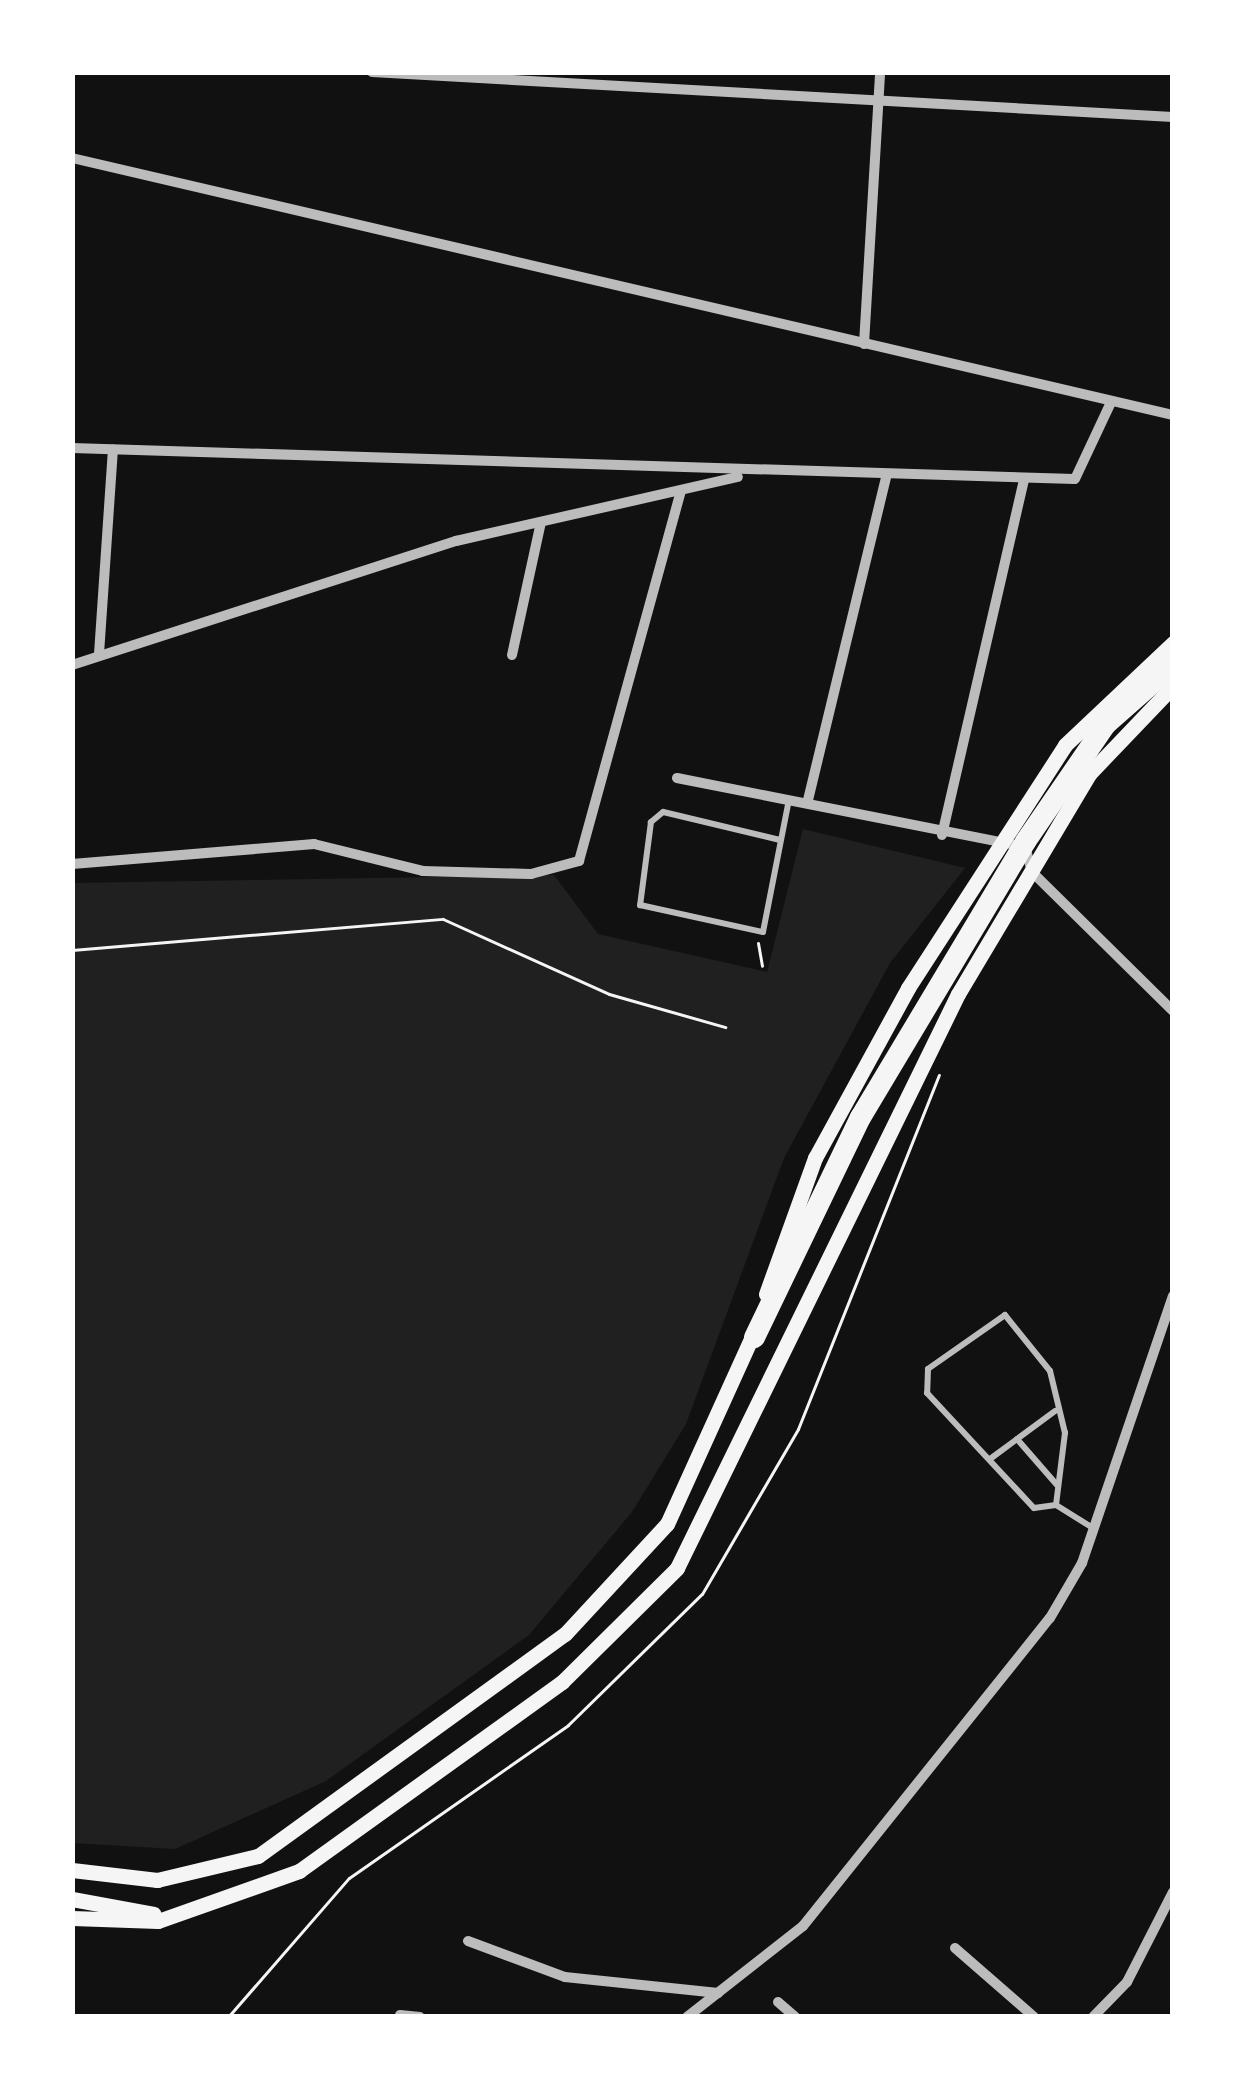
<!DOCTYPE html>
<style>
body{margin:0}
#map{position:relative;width:1245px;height:2089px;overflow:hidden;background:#111;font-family:Arial,sans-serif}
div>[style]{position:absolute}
.green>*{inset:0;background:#202020}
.path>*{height:3px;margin:-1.5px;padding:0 1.5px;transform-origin:1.5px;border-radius:1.5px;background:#f5f5f5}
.service>*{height:6px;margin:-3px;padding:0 3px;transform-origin:3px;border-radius:3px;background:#bcbcbc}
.minor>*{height:10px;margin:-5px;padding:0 5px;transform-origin:5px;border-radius:5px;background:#bcbcbc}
.secondary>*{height:15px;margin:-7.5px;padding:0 7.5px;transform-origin:7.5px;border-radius:7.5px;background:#f5f5f5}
.motorway>*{height:21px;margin:-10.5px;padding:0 10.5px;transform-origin:10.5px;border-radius:10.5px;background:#f5f5f5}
span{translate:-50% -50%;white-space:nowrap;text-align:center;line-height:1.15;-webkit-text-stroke:10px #fff;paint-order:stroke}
.frame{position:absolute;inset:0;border:75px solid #fff;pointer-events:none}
</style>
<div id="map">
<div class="green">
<div style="clip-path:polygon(803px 829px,965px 868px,890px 963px,784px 1158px,686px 1424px,632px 1512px,529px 1635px,326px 1781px,175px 1849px,72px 1843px,72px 883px,554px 875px,598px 934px,767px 972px)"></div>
</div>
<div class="path">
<div style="left:758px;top:943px;width:23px;rotate:80deg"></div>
<div style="left:72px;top:950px;width:372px;rotate:-4.8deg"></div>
<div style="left:443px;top:919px;width:182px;rotate:24.3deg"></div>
<div style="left:609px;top:994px;width:121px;rotate:15.9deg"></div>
<div style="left:228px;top:2017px;width:184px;rotate:-49deg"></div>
<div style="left:349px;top:1878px;width:267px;rotate:-34.9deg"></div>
<div style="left:568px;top:1725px;width:187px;rotate:-44.4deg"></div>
<div style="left:702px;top:1594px;width:191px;rotate:-59.8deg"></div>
<div style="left:798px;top:1429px;width:381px;rotate:-68.3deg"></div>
</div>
<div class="service">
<div style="left:780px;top:840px;width:120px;rotate:-166.5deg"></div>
<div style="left:663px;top:812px;width:16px;rotate:140deg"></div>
<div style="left:651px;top:822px;width:84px;rotate:97.5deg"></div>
<div style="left:640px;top:905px;width:126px;rotate:12.4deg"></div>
<div style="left:763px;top:932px;width:135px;rotate:-78.9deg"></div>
<div style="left:1017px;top:1439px;width:61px;rotate:49deg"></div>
<div style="left:990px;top:1459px;width:81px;rotate:-36.4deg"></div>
<div style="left:1056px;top:1505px;width:73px;rotate:-82.9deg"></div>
<div style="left:1065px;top:1433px;width:64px;rotate:-103.6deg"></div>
<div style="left:1050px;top:1371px;width:72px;rotate:-128.8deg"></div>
<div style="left:1005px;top:1315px;width:94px;rotate:145deg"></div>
<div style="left:928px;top:1369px;width:24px;rotate:92deg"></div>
<div style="left:927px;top:1393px;width:157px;rotate:47.1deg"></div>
<div style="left:1034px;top:1508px;width:22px;rotate:-8deg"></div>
<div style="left:1056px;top:1505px;width:44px;rotate:31.9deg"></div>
</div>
<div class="minor">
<div style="left:372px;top:72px;width:802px;rotate:3.22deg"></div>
<div style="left:72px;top:158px;width:1131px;rotate:13.14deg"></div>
<div style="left:864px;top:344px;width:272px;rotate:-86.6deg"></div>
<div style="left:72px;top:448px;width:1003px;rotate:1.77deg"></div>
<div style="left:1075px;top:479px;width:85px;rotate:-64.9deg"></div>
<div style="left:99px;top:654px;width:205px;rotate:-86.1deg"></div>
<div style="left:512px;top:655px;width:136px;rotate:-77.7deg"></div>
<div style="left:72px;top:665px;width:404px;rotate:-17.9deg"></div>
<div style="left:456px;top:541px;width:289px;rotate:-12.8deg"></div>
<div style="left:677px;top:778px;width:355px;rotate:11.2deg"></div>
<div style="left:1025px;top:847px;width:26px;rotate:74deg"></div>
<div style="left:1032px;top:872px;width:198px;rotate:44.6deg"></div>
<div style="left:808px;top:800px;width:335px;rotate:-76.4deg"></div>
<div style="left:942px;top:835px;width:363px;rotate:-77deg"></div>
<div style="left:72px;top:864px;width:243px;rotate:-4.7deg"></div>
<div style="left:314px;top:844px;width:112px;rotate:13.9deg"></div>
<div style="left:423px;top:871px;width:108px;rotate:1.6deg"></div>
<div style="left:531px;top:874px;width:50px;rotate:-15.2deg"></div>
<div style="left:579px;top:861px;width:381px;rotate:-74.6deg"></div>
<div style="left:468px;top:1941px;width:103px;rotate:20.4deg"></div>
<div style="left:565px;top:1977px;width:154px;rotate:6deg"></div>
<div style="left:955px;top:1948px;width:105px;rotate:41.1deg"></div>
<div style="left:778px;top:2002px;width:23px;rotate:41deg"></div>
<div style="left:400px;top:2015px;width:20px;rotate:6deg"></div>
<div style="left:687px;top:2017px;width:147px;rotate:-38.1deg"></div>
<div style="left:803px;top:1926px;width:395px;rotate:-51.3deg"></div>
<div style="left:1050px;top:1618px;width:64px;rotate:-59.8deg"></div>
<div style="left:1082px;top:1563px;width:282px;rotate:-71.2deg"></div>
<div style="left:1093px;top:2017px;width:49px;rotate:-45.8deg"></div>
<div style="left:1127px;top:1982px;width:101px;rotate:-62.9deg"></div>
</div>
<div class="secondary">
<div style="left:766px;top:1294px;width:145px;rotate:-70.2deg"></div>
<div style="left:815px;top:1158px;width:194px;rotate:-61.3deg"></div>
<div style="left:908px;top:988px;width:289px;rotate:-57.1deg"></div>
<div style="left:1065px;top:745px;width:149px;rotate:-43.4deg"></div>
<div style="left:72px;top:1870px;width:86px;rotate:6.7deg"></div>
<div style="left:157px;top:1880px;width:104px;rotate:-13.4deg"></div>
<div style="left:258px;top:1856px;width:379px;rotate:-35.9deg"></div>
<div style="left:565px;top:1634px;width:150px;rotate:-47.2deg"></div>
<div style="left:667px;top:1524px;width:215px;rotate:-65.6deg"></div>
<div style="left:72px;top:1899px;width:83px;rotate:10.4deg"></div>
<div style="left:72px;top:1918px;width:86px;rotate:2deg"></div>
<div style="left:158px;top:1921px;width:150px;rotate:-19.5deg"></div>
<div style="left:299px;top:1871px;width:324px;rotate:-35.7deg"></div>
<div style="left:562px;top:1682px;width:162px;rotate:-44.7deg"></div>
<div style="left:677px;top:1568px;width:639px;rotate:-63.92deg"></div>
<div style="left:958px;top:994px;width:256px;rotate:-59.2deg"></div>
<div style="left:1089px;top:774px;width:122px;rotate:-46.3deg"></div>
</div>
<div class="motorway">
<div style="left:754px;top:1337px;width:244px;rotate:-64.3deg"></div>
<div style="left:860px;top:1117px;width:322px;rotate:-59.1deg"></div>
<div style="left:1025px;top:841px;width:142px;rotate:-55.6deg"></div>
<div style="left:1105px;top:724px;width:91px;rotate:-41.4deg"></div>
</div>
<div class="frame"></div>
</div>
